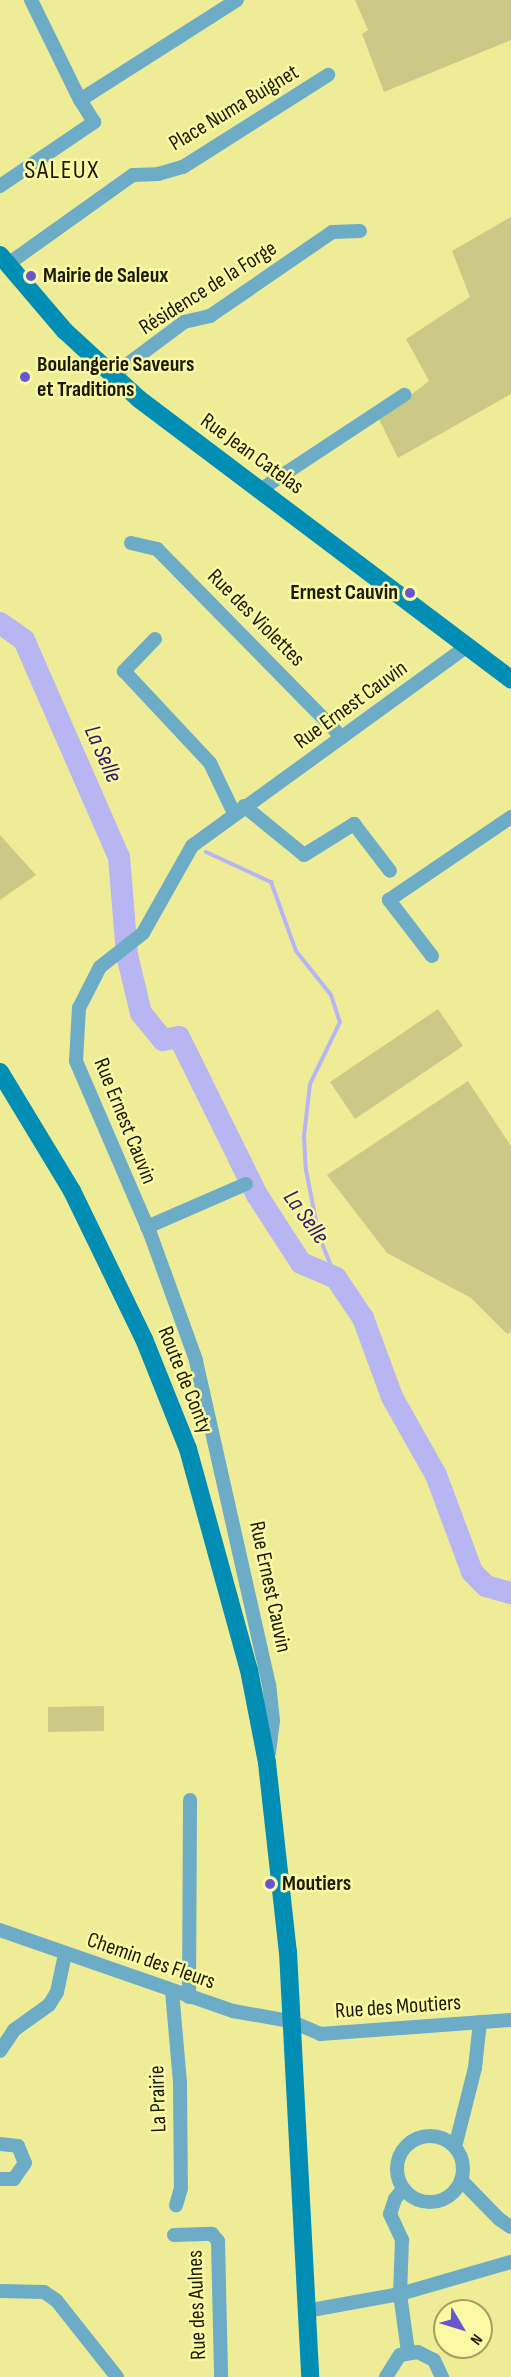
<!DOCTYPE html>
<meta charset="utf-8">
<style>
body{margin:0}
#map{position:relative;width:511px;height:2377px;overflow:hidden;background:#efec98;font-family:"Sofia Sans Condensed",sans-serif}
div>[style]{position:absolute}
.green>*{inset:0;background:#ccc987}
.stream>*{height:4px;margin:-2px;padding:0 2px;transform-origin:2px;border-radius:2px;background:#b7b5f2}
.river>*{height:22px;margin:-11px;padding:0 11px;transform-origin:11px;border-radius:11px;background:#b7b5f2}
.street>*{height:14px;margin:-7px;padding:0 7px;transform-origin:7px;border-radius:7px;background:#6cacc6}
.street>.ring{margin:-7px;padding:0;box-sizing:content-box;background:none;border:14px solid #6cacc6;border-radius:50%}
.secondary>*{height:18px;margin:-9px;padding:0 9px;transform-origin:9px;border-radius:9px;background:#028db4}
.dots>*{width:16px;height:16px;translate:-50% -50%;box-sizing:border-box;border:3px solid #fcf9a5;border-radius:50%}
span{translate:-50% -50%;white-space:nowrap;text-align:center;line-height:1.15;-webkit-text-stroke:5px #fcf9a5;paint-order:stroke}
.street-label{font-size:22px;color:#1b1a02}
.poi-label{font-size:22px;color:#1b1a02;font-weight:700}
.left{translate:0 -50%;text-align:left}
.right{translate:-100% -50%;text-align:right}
.water-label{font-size:24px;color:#2e186e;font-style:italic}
.quarter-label{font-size:26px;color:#1b1a02;letter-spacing:1.5px}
.north{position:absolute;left:433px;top:2299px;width:60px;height:60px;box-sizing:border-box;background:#fcf9a5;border:2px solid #a2a064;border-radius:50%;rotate:128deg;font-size:16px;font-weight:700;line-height:24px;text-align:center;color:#1b1a02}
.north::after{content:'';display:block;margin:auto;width:21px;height:27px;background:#6955cf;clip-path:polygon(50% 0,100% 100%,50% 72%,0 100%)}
</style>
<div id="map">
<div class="green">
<div style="clip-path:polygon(355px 0,511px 0,511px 40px,384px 92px,362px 34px,368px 30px)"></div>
<div style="clip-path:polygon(511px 217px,511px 394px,398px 458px,379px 419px,429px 381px,406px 339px,470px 297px,452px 251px)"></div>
<div style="clip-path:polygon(0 835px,36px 875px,0 900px)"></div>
<div style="clip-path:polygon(438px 1009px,463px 1046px,355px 1119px,330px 1082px)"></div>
<div style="clip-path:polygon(468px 1081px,511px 1146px,511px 1332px,507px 1334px,471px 1298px,387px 1253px,327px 1175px)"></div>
<div style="clip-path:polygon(104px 1706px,104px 1731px,48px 1732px,48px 1707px)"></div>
</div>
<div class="stream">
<div style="left:206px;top:852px;width:72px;rotate:24.8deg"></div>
<div style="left:271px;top:882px;width:73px;rotate:70.1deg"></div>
<div style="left:296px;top:951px;width:56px;rotate:51.5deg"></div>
<div style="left:331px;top:995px;width:28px;rotate:72deg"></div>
<div style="left:340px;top:1022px;width:69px;rotate:115.8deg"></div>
<div style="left:310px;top:1084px;width:52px;rotate:96.6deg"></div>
<div style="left:304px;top:1136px;width:34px;rotate:87deg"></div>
<div style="left:306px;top:1170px;width:67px;rotate:78.9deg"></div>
<div style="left:319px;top:1236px;width:45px;rotate:68deg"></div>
</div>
<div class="river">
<div style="left:0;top:623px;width:29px;rotate:35deg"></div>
<div style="left:24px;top:640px;width:237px;rotate:66.4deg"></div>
<div style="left:119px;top:857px;width:98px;rotate:85.3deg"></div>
<div style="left:127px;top:955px;width:60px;rotate:76.4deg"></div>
<div style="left:141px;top:1013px;width:35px;rotate:51deg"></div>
<div style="left:163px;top:1040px;width:16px;rotate:-11deg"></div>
<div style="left:179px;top:1037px;width:176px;rotate:63.7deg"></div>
<div style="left:257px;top:1195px;width:81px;rotate:57.1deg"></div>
<div style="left:301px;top:1263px;width:38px;rotate:23deg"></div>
<div style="left:336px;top:1278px;width:48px;rotate:56deg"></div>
<div style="left:363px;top:1318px;width:84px;rotate:69.8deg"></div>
<div style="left:392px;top:1397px;width:90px;rotate:60.6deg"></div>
<div style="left:436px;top:1475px;width:103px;rotate:69.6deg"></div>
<div style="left:472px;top:1572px;width:20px;rotate:45deg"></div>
<div style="left:486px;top:1586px;width:26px;rotate:16deg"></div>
</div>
<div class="street">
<div style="left:31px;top:0;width:111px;rotate:63.9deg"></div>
<div style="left:0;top:186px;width:114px;rotate:-34.2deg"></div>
<div style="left:94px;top:122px;width:26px;rotate:-122deg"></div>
<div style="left:80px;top:100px;width:186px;rotate:-32.5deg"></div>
<div style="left:8px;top:264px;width:153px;rotate:-35.5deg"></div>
<div style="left:133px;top:175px;width:25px;rotate:-2deg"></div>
<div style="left:158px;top:174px;width:26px;rotate:-16deg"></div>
<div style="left:183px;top:167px;width:172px;rotate:-32.4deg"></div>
<div style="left:113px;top:375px;width:89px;rotate:-36.7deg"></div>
<div style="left:184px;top:322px;width:27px;rotate:-13deg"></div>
<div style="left:210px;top:316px;width:148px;rotate:-34.5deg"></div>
<div style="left:332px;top:232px;width:28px;rotate:-2deg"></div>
<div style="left:260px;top:490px;width:173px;rotate:-33.4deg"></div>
<div style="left:131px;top:543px;width:27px;rotate:13deg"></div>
<div style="left:157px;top:549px;width:264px;rotate:45.5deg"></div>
<div style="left:155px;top:639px;width:45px;rotate:134.1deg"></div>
<div style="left:124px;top:671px;width:126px;rotate:46.9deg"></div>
<div style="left:210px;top:763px;width:55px;rotate:64.4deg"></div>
<div style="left:244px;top:806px;width:77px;rotate:39.2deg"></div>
<div style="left:304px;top:855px;width:59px;rotate:-31.8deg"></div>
<div style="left:354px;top:824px;width:59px;rotate:52.5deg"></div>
<div style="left:432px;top:956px;width:71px;rotate:-127.5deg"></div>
<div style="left:389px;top:900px;width:148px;rotate:-34.2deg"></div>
<div style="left:147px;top:1227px;width:108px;rotate:-23.5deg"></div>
<div style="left:269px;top:1753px;width:32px;rotate:-83deg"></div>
<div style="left:273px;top:1721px;width:36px;rotate:-96deg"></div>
<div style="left:269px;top:1685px;width:333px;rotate:-102.7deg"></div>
<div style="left:196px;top:1360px;width:135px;rotate:-109.9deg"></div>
<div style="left:150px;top:1233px;width:187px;rotate:-113.3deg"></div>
<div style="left:76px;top:1061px;width:53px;rotate:-86.8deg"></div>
<div style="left:79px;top:1008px;width:46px;rotate:-62.9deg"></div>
<div style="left:100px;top:967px;width:55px;rotate:-38.3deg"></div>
<div style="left:143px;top:933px;width:100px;rotate:-60.6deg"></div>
<div style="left:192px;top:846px;width:342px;rotate:-36deg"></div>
<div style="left:0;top:1930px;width:247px;rotate:19.2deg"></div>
<div style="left:233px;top:2011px;width:58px;rotate:10deg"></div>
<div style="left:290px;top:2021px;width:33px;rotate:23deg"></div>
<div style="left:320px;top:2034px;width:192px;rotate:-4.2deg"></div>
<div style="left:172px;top:1991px;width:92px;rotate:85deg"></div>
<div style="left:180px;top:2083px;width:105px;rotate:89.5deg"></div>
<div style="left:181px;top:2188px;width:18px;rotate:106deg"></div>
<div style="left:189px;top:1997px;width:197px;rotate:-89.7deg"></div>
<div style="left:0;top:2051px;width:25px;rotate:-56deg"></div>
<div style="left:14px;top:2030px;width:43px;rotate:-35.5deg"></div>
<div style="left:49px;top:2005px;width:15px;rotate:-58deg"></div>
<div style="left:57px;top:1992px;width:39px;rotate:-78deg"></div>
<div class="ring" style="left:397px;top:2136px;width:52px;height:52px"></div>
<div style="left:0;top:2144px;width:18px;rotate:6deg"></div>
<div style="left:18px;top:2146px;width:18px;rotate:68deg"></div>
<div style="left:25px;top:2163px;width:19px;rotate:125deg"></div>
<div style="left:14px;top:2179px;width:14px;rotate:180deg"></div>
<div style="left:455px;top:2147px;width:81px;rotate:-75.8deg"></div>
<div style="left:475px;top:2068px;width:46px;rotate:-83.8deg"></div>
<div style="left:461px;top:2180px;width:54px;rotate:45.7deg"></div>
<div style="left:499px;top:2219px;width:14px;rotate:34deg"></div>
<div style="left:403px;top:2189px;width:13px;rotate:129deg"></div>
<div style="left:395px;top:2199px;width:16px;rotate:108deg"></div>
<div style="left:390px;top:2214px;width:29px;rotate:65deg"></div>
<div style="left:402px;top:2240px;width:54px;rotate:92.1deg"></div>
<div style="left:400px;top:2294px;width:59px;rotate:82.1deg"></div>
<div style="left:174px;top:2235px;width:38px;rotate:-2deg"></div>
<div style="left:212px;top:2234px;width:9px;rotate:49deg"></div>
<div style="left:218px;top:2241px;width:136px;rotate:88.7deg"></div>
<div style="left:0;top:2291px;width:44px;rotate:1.3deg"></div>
<div style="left:44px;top:2292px;width:14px;rotate:34deg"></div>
<div style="left:56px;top:2300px;width:98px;rotate:51.6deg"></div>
<div style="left:306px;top:2311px;width:96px;rotate:-10.3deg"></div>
<div style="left:400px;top:2294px;width:116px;rotate:-16.1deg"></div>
<div style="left:386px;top:2377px;width:26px;rotate:-58deg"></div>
<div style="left:400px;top:2355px;width:18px;rotate:-9deg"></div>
<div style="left:418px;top:2352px;width:18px;rotate:27deg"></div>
<div style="left:434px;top:2360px;width:19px;rotate:65deg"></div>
</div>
<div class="secondary">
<div style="left:0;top:255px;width:100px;rotate:49.5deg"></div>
<div style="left:65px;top:331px;width:100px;rotate:42.6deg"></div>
<div style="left:139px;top:399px;width:466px;rotate:37deg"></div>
<div style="left:0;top:1072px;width:139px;rotate:58.8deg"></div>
<div style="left:72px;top:1191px;width:165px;rotate:64.1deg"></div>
<div style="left:144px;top:1339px;width:118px;rotate:68.2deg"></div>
<div style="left:188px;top:1449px;width:229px;rotate:74.6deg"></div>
<div style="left:249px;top:1670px;width:95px;rotate:79deg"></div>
<div style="left:267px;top:1763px;width:190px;rotate:83.7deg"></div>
<div style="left:288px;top:1952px;width:426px;rotate:87deg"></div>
</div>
<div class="dots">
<div style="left:31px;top:276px;background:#6955cf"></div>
<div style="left:25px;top:377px;background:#6955cf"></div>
<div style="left:410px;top:593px;background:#6955cf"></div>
<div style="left:270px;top:1884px;background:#6955cf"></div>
</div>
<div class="street-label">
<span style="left:234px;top:108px;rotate:-31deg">Place Numa Buignet</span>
<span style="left:208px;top:288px;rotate:-32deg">Résidence de la Forge</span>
<span style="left:252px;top:454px;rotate:36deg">Rue Jean Catelas</span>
<span style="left:256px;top:618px;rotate:45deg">Rue des Violettes</span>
<span style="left:351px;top:705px;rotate:-36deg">Rue Ernest Cauvin</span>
<span style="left:125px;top:1121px;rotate:68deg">Rue Ernest Cauvin</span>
<span style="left:185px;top:1380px;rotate:68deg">Route de Conty</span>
<span style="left:270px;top:1587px;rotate:78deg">Rue Ernest Cauvin</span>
<span style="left:151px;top:1961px;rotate:19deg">Chemin des Fleurs</span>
<span style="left:398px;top:2007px;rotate:-4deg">Rue des Moutiers</span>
<span style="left:158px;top:2099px;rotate:-92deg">La Prairie</span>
<span style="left:197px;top:2305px;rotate:-92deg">Rue des Aulnes</span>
</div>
<div class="poi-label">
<span class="left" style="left:43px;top:276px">Mairie de Saleux</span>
<span class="left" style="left:37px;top:377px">Boulangerie Saveurs<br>et Traditions</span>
<span class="right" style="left:398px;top:593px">Ernest Cauvin</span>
<span class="left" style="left:282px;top:1884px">Moutiers</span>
</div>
<div class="water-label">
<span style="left:103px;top:754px;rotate:66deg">La Selle</span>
<span style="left:306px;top:1217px;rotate:54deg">La Selle</span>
</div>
<div class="quarter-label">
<span style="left:62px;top:171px">SALEUX</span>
</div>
<div class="north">N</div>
</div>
